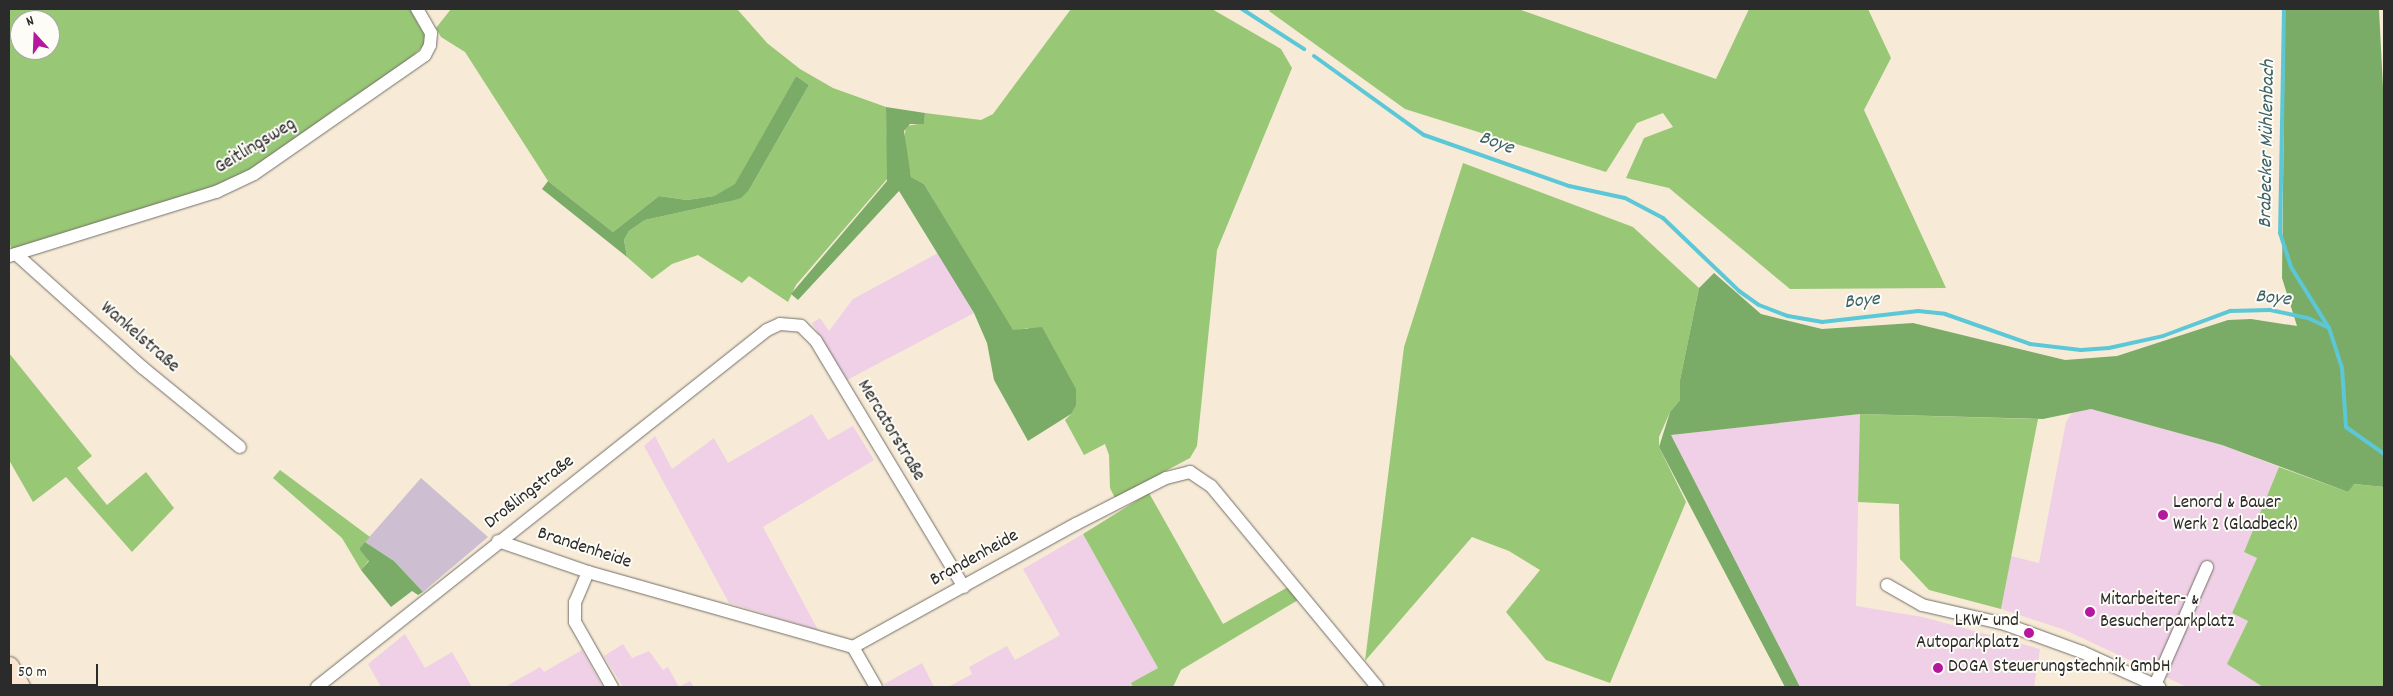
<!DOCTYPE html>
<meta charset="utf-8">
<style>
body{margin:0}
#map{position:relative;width:2393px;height:696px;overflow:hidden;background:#f7ebd7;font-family:Dekko,sans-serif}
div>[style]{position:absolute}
.built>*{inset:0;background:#efd0e6}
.industrial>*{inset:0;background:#cdbed2}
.green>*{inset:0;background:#98c776}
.forest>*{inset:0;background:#7aac67}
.stream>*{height:4px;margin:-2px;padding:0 2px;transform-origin:2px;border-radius:2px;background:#5cc7d6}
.roads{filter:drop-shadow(0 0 1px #726e67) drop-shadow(0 0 1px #726e67)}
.minor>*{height:12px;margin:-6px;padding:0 6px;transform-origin:6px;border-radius:6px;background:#fff}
.secondary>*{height:19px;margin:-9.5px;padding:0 9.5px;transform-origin:9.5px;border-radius:9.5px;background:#fde4d1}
.dots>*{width:14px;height:14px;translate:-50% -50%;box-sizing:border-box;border:2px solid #fdfcf7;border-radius:50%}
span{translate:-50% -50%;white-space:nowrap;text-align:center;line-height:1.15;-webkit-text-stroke:4px #fdfcf7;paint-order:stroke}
.street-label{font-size:19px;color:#2b2b2b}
.poi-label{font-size:19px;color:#2b2b2b}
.left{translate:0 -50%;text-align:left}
.right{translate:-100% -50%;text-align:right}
.water-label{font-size:20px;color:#3c6267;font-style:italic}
.frame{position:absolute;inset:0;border:10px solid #2b2b2b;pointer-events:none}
.north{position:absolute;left:10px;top:10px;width:50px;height:50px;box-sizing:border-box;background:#fdfcf7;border:1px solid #a9a8a5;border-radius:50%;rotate:340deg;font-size:14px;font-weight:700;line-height:20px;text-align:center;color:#2b2b2b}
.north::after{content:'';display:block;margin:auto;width:18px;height:22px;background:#b5179e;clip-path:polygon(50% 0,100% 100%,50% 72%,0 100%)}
.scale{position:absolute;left:10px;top:664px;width:88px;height:22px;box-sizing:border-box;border:2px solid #2b2b2b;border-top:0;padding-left:6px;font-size:15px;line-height:18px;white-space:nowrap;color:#2b2b2b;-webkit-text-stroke:4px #fdfcf7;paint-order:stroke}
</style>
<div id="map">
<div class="built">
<div style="clip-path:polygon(938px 253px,974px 313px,847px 380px,812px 323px,820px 318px,829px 331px,853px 299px)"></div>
<div style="clip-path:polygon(2091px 409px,2222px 445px,2279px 467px,2244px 552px,2257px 558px,2232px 613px,2248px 621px,2228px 664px,2264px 687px,2187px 687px,2065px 630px,2001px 609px,2011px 556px,2039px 563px,2066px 422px,2072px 413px)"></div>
<div style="clip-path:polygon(812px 414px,828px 440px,853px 426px,874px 460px,763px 527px,818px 630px,729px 603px,644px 446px,655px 436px,672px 469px,714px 438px,728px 463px)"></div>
<div style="clip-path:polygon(1860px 414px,1856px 606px,1923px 617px,2040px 649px,2034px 687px,1800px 687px,1671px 435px)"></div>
<div style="clip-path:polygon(1083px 534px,1158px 668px,1132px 683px,1133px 687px,948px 687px,972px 674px,969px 667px,1007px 646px,1015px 660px,1060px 635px,1023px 569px)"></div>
<div style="clip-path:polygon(405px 634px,425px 668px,452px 652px,472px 687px,381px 687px,368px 664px)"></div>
<div style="clip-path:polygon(623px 644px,632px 658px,649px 651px,663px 670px,668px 667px,679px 687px,690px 681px,694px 687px,623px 687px,604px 656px)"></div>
<div style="clip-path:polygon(582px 650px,603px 687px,505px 687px,540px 667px,544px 672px)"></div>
<div style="clip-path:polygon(922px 663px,934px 687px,886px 687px,884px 684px)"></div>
</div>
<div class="industrial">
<div style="clip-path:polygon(421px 478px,488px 537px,423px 592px,394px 561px,365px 542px)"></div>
</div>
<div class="green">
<div style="clip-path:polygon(evenodd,9px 9px,410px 9px,426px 37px,423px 46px,402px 67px,338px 107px,270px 159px,225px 183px,12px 251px,9px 241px,9px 9px,20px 20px,50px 20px,50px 50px,20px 50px,20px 20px)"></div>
<div style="clip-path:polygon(451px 9px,737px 9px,767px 43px,800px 69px,833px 88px,886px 107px,888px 178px,796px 285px,788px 302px,749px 276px,742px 283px,698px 255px,672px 264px,652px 279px,627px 257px,624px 240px,629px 231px,645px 220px,727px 202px,749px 190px,809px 85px,796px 76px,735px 185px,714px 196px,687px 200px,659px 196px,613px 232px,548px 181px,465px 52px,441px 37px,436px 28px)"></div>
<div style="clip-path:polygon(1071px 9px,1212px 9px,1281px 49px,1292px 68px,1217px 250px,1197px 446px,1190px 458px,1115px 498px,1110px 488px,1109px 455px,1105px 444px,1084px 455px,1065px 420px,1071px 414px,1028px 328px,1013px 331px,924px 184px,911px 177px,904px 140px,906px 126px,924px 123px,925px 113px,981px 120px,993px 114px)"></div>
<div style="clip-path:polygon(1271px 9px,1518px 9px,1716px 79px,1749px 9px,1868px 9px,1891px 58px,1864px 110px,1946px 288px,1790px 289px,1669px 188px,1626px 178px,1644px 138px,1673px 127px,1663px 113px,1637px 123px,1606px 172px,1405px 109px,1269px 11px)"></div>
<div style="clip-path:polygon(1463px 163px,1633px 227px,1699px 288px,1680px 380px,1680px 400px,1670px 412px,1659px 437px,1659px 447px,1686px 502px,1610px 683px,1546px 660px,1506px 612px,1540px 570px,1509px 551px,1472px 537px,1365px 661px,1404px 347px)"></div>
<div style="clip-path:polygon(9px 353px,92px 456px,77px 468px,107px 505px,146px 472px,174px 508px,132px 552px,66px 477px,33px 502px,9px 460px)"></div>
<div style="clip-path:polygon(1860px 414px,2038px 419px,2001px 609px,1929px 590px,1900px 559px,1899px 504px,1858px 502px)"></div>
<div style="clip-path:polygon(2279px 467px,2348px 492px,2353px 484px,2384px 487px,2384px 687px,2263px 687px,2227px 664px,2248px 621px,2232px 613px,2257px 558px,2244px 552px)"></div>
<div style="clip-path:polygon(280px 470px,370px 537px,359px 549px,369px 560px,361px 570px,342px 538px,273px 478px)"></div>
<div style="clip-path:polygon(1149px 493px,1223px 624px,1288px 587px,1298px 600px,1181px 670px,1173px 687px,1133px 687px,1131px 683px,1158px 668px,1083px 534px)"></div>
</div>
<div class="forest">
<div style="clip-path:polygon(2285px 9px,2379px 9px,2384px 107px,2384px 491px,2384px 487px,2354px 484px,2348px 492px,2222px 445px,2091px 409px,2043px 419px,1860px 414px,1671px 435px,1800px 687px,1785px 687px,1659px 447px,1670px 412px,1680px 400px,1680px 380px,1699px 288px,1714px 273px,1761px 314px,1822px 329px,1913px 323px,2065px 360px,2117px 356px,2228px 320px,2251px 319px,2297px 326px,2282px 278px)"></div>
<div style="clip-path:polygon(796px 76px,809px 85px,749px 190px,741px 198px,727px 202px,645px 220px,629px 231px,624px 240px,627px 257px,542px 189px,548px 181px,613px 232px,659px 196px,687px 200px,714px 196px,735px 184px)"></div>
<div style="clip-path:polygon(886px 107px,925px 113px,924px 124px,910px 124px,904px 131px,911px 177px,924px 184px,1013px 330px,1042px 327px,1076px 389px,1076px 405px,1071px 414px,1028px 441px,994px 380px,987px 343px,974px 313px,899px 191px,798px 300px,791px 294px,887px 181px)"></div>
<div style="clip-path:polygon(365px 542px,394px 561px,423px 592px,418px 595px,412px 591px,391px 607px,361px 570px,369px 561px,359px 549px)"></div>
</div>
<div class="stream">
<div style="left:1242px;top:9px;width:74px;rotate:32.8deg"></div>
<div style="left:2284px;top:9px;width:224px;rotate:91deg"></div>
<div style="left:2280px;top:233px;width:36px;rotate:72deg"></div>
<div style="left:2291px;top:267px;width:72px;rotate:58.1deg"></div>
<div style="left:1314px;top:56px;width:135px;rotate:35.7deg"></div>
<div style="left:1424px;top:135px;width:154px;rotate:19.4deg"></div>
<div style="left:1569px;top:186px;width:57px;rotate:12.1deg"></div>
<div style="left:1625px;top:198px;width:43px;rotate:27.8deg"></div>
<div style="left:1663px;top:218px;width:105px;rotate:43.8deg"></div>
<div style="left:1739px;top:291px;width:24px;rotate:35deg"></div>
<div style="left:1759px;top:305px;width:31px;rotate:21deg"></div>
<div style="left:1788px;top:316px;width:35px;rotate:10deg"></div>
<div style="left:1822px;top:322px;width:97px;rotate:-6.5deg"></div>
<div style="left:1918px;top:311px;width:27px;rotate:6deg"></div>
<div style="left:1945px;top:314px;width:90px;rotate:19.4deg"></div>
<div style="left:2030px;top:344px;width:51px;rotate:6.7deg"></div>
<div style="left:2081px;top:350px;width:28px;rotate:-4deg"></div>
<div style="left:2109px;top:348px;width:55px;rotate:-12.5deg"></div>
<div style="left:2163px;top:336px;width:72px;rotate:-20.5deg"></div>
<div style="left:2230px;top:311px;width:40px;rotate:-1.4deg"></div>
<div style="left:2270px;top:310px;width:39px;rotate:12deg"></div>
<div style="left:2308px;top:318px;width:23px;rotate:25deg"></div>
<div style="left:2329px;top:328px;width:42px;rotate:72deg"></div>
<div style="left:2342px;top:368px;width:59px;rotate:86.1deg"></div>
<div style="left:2346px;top:427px;width:47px;rotate:35.4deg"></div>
</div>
<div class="roads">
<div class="minor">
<div style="left:16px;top:254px;width:171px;rotate:41.9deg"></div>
<div style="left:143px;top:368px;width:125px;rotate:39.2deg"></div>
<div style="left:9px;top:256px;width:217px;rotate:-17.2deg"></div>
<div style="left:216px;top:192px;width:42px;rotate:-25.3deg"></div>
<div style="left:254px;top:174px;width:208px;rotate:-34.8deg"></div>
<div style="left:425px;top:55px;width:11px;rotate:-63deg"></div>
<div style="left:430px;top:45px;width:12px;rotate:-85deg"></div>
<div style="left:431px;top:33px;width:28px;rotate:-120deg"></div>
<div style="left:498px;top:541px;width:95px;rotate:19deg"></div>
<div style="left:588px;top:572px;width:275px;rotate:15.8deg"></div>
<div style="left:853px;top:647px;width:255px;rotate:-28.9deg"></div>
<div style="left:1076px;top:524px;width:101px;rotate:-27.1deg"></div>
<div style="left:1166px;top:478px;width:25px;rotate:-14deg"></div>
<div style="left:1190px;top:472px;width:25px;rotate:34deg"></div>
<div style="left:1211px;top:486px;width:261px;rotate:50.4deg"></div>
<div style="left:588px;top:572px;width:33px;rotate:113deg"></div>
<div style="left:575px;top:602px;width:20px;rotate:90deg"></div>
<div style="left:575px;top:622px;width:75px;rotate:60.4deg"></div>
<div style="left:1887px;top:585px;width:40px;rotate:29.7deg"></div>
<div style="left:1922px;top:605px;width:85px;rotate:12.9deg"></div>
<div style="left:2005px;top:624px;width:82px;rotate:20deg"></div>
<div style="left:2082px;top:652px;width:85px;rotate:24.4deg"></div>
<div style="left:853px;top:647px;width:46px;rotate:60.1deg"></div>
<div style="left:2155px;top:685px;width:129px;rotate:-66.2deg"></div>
<div style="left:317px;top:687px;width:574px;rotate:-38.43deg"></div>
<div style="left:767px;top:330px;width:14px;rotate:-25deg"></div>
<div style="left:780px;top:324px;width:21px;rotate:5deg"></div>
<div style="left:801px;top:326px;width:21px;rotate:45deg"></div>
<div style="left:816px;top:341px;width:287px;rotate:59deg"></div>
</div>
<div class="secondary">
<div style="left:9px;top:666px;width:24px;rotate:62deg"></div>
</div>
</div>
<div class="dots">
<div style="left:2163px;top:515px;background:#b5179e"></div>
<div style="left:2090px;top:612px;background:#b5179e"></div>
<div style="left:2029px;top:633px;background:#b5179e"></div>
<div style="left:1938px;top:668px;background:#b5179e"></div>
</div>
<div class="street-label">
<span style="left:256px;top:147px;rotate:-31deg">Geitlingsweg</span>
<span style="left:139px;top:338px;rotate:41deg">Wankelstraße</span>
<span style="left:890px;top:431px;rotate:59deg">Mercatorstraße</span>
<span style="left:530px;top:493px;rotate:-38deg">Droßlingstraße</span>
<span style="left:584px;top:549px;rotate:18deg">Brandenheide</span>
<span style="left:975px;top:559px;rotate:-29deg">Brandenheide</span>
</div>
<div class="poi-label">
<span class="left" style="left:2173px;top:515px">Lenord &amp; Bauer<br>Werk 2 (Gladbeck)</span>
<span class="left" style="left:2100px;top:612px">Mitarbeiter- &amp;<br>Besucherparkplatz</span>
<span class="right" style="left:2019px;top:633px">LKW- und<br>Autoparkplatz</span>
<span class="left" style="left:1948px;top:668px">DOGA Steuerungstechnik GmbH</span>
</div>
<div class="water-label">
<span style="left:1496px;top:144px;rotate:20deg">Boye</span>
<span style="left:2268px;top:144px;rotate:-89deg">Brabecker Mühlenbach</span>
<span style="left:2273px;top:299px;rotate:6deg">Boye</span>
<span style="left:1862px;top:302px;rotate:-6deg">Boye</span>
</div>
<div class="frame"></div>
<div class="north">N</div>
<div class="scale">50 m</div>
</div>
